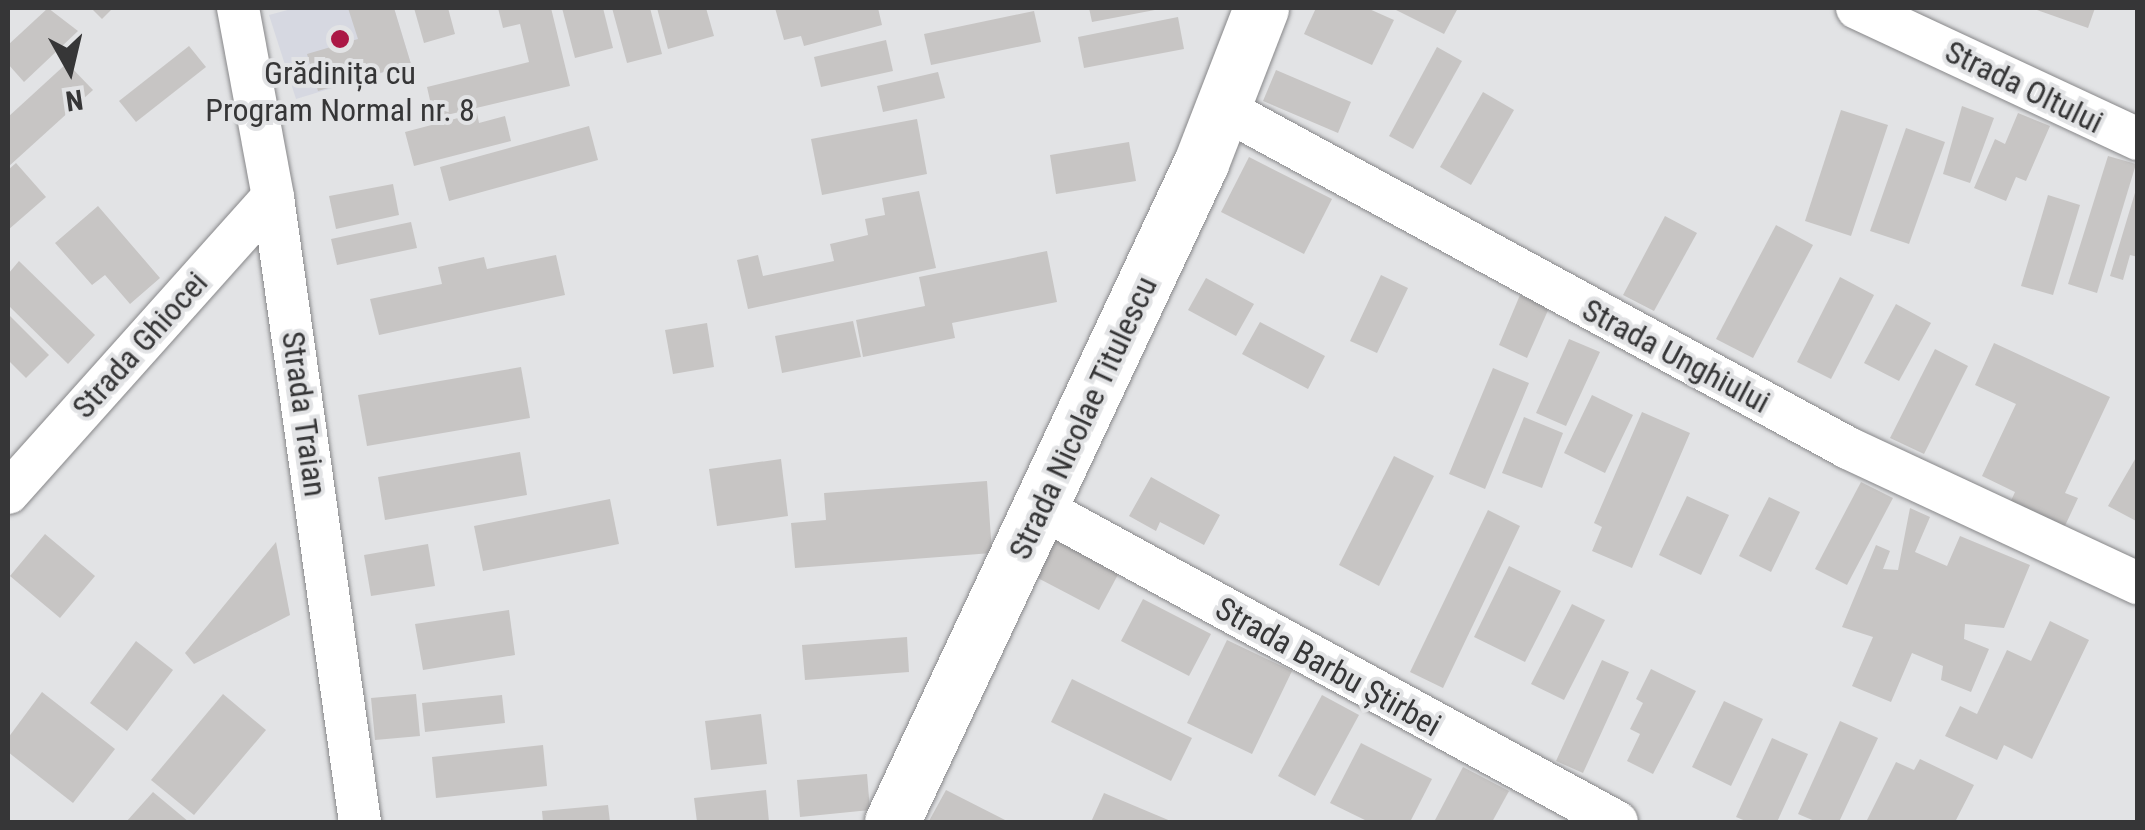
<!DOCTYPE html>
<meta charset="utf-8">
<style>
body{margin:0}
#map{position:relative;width:2145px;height:830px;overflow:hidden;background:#e2e3e5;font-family:"Roboto Condensed",sans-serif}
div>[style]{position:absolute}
.built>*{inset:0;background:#d6d8e1}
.building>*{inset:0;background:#c7c5c4}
.roads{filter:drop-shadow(0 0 2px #878789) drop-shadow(0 0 2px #878789)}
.street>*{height:42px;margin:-21px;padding:0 21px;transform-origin:21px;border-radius:21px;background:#fff}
.secondary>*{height:55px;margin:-27.5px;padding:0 27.5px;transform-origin:27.5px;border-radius:27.5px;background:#fff}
.dots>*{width:28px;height:28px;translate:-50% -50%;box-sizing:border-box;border:5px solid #e2e3e5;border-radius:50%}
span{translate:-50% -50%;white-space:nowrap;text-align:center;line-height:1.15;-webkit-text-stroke:8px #e2e3e5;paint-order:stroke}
.poi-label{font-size:32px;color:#363637}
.street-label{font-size:32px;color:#363637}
.frame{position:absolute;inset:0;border:10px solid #363637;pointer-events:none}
.north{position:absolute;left:20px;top:20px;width:100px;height:100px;-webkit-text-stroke:8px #e2e3e5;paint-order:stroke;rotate:172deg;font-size:28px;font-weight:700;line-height:40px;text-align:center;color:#363637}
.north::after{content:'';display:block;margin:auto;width:35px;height:45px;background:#363637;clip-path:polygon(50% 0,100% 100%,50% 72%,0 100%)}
</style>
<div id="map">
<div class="built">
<div style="clip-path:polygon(295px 8px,394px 8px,411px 64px,296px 99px,269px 15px)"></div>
</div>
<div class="building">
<div style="clip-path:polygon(48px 8px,78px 31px,24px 82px,8px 64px,8px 45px)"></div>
<div style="clip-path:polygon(91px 8px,113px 8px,102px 19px)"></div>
<div style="clip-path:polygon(348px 8px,394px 8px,411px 64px,318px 91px,307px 54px,358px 39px)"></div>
<div style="clip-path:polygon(414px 8px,448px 8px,455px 34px,424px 43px)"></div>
<div style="clip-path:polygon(498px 8px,551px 8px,570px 86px,434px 118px,427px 87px,529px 62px,520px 24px,503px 28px)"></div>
<div style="clip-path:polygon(562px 8px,603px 8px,613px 48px,575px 58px)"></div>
<div style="clip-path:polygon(612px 8px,650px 8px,662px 54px,627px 63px)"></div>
<div style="clip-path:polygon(657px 8px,706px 8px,714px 36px,668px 49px)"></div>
<div style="clip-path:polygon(775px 8px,878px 8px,882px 25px,804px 46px,801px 36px,784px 40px)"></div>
<div style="clip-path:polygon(1089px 8px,1160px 8px,1160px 9px,1092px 22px)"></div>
<div style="clip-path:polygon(1316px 8px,1367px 8px,1394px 20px,1372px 65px,1304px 34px)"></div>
<div style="clip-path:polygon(1392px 8px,1458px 8px,1444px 34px)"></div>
<div style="clip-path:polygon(2031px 8px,2095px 8px,2088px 28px)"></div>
<div style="clip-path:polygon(1034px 11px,1041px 42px,931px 65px,924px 34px)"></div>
<div style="clip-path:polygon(1178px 17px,1184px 49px,1084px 68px,1078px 37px)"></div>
<div style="clip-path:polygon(886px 40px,893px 71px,821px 87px,814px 57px)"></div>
<div style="clip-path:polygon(189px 46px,206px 67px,136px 122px,119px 101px)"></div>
<div style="clip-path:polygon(1437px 47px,1462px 61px,1413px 149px,1389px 136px)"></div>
<div style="clip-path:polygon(67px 63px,93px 90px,8px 167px,8px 117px)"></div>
<div style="clip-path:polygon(1276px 70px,1351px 102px,1338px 133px,1263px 101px)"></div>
<div style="clip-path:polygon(938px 72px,945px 98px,883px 112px,877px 86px)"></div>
<div style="clip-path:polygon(1483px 92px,1514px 110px,1471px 185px,1440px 167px)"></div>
<div style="clip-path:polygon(1962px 106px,1994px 118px,1970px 183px,1943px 174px)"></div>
<div style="clip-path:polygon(1841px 110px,1888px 125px,1851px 236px,1805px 221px)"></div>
<div style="clip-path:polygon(477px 113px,479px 123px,505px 116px,511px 141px,414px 166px,405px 132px)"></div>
<div style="clip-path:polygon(2018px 113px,2050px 126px,2026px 181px,2016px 177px,2006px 201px,1974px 188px,1995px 139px,2005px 144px)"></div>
<div style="clip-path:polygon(917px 119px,927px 174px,822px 195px,811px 139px)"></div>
<div style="clip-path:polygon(589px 126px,598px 160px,449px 201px,440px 167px)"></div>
<div style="clip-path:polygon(1906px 128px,1945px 142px,1909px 244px,1870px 231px)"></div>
<div style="clip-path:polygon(1129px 142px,1136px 181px,1056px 194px,1050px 155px)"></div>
<div style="clip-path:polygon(2108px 156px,2136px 164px,2097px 293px,2068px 284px)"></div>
<div style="clip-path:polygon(1249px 157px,1332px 199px,1304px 254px,1221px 212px)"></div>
<div style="clip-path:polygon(16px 163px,46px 197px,8px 230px,8px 170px)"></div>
<div style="clip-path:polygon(393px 184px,399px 215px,336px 229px,329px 196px)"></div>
<div style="clip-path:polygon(2137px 186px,2138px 257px,2130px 255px,2123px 280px,2110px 276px)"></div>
<div style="clip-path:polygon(919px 191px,936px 268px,748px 309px,737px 260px,758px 255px,763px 276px,834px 261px,830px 244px,868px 235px,865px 219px,885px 215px,882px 198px)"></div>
<div style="clip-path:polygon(2048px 195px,2080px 205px,2053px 295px,2021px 286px)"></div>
<div style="clip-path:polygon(98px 206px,160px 278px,130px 304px,105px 275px,92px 285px,55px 243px)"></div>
<div style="clip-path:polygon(1665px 216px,1697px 233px,1654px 311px,1623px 295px)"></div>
<div style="clip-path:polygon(411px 222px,417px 248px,337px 265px,331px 239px)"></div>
<div style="clip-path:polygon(1776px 225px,1813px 245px,1753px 358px,1716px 339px)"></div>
<div style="clip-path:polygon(1047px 251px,1057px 302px,952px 323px,955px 338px,863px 357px,856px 320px,925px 306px,919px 277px)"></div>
<div style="clip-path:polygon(556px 255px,565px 295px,379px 335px,370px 299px,442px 284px,438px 267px,484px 257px,487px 269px)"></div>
<div style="clip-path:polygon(19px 261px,95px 335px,68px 364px,8px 305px,8px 274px)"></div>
<div style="clip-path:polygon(1381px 275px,1408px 288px,1377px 353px,1350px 341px)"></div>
<div style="clip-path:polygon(1840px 277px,1874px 295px,1831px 379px,1797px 362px)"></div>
<div style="clip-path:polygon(1206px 278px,1254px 304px,1236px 336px,1188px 310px)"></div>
<div style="clip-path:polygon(1520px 295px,1549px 308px,1527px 358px,1499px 345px)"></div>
<div style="clip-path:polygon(1896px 304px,1931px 323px,1899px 381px,1864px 363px)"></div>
<div style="clip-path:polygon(8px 314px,49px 355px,26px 378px,8px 360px)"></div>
<div style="clip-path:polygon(853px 321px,861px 357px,782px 373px,775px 336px)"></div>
<div style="clip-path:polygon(1260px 322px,1325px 356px,1308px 389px,1242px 354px)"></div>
<div style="clip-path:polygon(707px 323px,714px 367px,673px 374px,665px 330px)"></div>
<div style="clip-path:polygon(1569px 339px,1600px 352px,1566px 426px,1536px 413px)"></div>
<div style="clip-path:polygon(1994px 343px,2110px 397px,2065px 493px,2078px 498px,2063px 530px,2009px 505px,2015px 492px,1982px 476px,2016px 404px,1975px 385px)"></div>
<div style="clip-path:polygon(1935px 349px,1968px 366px,1924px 454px,1890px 438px)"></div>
<div style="clip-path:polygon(521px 367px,530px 418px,367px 446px,358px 395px)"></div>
<div style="clip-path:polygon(1493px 368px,1529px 383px,1485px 489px,1449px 474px)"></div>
<div style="clip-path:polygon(1592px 395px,1633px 415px,1605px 473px,1564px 453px)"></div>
<div style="clip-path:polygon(1642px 412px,1690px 433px,1632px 568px,1592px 551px,1602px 527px,1594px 523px)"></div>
<div style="clip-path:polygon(1524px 417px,1563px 433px,1542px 488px,1502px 473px)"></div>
<div style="clip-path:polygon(520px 452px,527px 495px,385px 520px,378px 477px)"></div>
<div style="clip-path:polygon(2138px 454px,2138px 522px,2108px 506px)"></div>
<div style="clip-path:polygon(1394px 456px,1434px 476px,1379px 586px,1339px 565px)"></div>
<div style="clip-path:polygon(781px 459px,788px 516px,717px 526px,709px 469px)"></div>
<div style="clip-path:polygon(1151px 477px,1220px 515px,1204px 545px,1160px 522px,1156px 531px,1129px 516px)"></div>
<div style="clip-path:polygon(987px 481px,992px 553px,795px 568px,791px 523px,826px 520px,824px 493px)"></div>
<div style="clip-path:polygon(1861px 482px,1893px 498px,1847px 585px,1815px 569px)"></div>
<div style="clip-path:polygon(1687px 496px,1729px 515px,1701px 575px,1659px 555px)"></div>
<div style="clip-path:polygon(1769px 497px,1800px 512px,1771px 572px,1739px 556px)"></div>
<div style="clip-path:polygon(610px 499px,619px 544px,483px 571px,474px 526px)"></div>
<div style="clip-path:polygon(1910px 508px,1930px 517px,1915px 552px,1947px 566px,1960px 536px,2030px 565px,2004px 628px,1965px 624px,1964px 639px,1989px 649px,1971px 692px,1941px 680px,1943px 666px,1912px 653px,1891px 702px,1852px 686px,1873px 637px,1842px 627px,1876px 545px,1890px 551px,1883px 569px,1898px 570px)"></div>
<div style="clip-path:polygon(1488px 510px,1520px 526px,1443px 688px,1410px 672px)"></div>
<div style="clip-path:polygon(45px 534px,95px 576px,60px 618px,10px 576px)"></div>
<div style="clip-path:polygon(1056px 535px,1121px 569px,1099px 610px,1034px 576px)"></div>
<div style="clip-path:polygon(276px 542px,290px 615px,194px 664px,185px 653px)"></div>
<div style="clip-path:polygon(428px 544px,435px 586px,371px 596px,364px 555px)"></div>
<div style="clip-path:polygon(1509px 566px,1561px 591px,1525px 662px,1474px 637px)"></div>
<div style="clip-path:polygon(1143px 599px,1211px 634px,1189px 676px,1121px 641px)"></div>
<div style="clip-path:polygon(1572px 604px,1605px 620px,1564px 700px,1531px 684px)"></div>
<div style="clip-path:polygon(509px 610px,515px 655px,423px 670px,415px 624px)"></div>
<div style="clip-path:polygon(2050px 621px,2089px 640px,2032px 759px,2004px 745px,1997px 760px,1945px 736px,1960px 706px,1977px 714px,2007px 650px,2031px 661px)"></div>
<div style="clip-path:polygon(907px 637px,909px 672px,805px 680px,802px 645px)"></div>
<div style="clip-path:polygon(1227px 640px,1292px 671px,1252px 754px,1187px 723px)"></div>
<div style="clip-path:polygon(136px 641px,173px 670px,127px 731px,90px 703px)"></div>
<div style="clip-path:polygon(1602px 660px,1629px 672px,1583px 773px,1556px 761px)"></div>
<div style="clip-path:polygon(1651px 669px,1696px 691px,1653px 774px,1627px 761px,1640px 734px,1630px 729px,1643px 703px,1636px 699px)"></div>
<div style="clip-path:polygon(1072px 679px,1192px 738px,1171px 781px,1051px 722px)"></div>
<div style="clip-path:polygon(42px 692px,115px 749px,73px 803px,8px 752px,8px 738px)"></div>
<div style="clip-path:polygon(223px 694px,266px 730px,194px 815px,151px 780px)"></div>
<div style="clip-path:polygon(416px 694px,420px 736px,375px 740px,371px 698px)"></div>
<div style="clip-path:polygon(502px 695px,505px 723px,425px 732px,422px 703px)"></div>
<div style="clip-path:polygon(1322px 695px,1359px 715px,1315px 796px,1278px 776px)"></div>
<div style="clip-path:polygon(1724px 701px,1763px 719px,1731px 786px,1692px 767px)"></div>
<div style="clip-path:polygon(761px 714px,767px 764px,711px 770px,705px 721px)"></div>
<div style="clip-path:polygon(1840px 721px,1878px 738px,1839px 822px,1817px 822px,1798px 814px)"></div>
<div style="clip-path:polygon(1772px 738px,1808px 754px,1777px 822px,1748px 822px,1736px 817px)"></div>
<div style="clip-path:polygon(1361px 743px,1432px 779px,1410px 822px,1369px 822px,1330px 803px)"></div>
<div style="clip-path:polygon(543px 745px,547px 786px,436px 798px,432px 757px)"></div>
<div style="clip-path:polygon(1920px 759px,1974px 785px,1955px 822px,1866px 822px,1896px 762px,1914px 770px)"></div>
<div style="clip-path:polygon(1463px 767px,1509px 791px,1492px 822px,1434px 822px)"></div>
<div style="clip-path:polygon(867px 774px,870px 810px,800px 817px,797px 780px)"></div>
<div style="clip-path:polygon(766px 790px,769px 822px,697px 822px,694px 798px)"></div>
<div style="clip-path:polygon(946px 790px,1009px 822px,929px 821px)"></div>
<div style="clip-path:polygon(153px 792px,189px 822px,126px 822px)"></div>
<div style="clip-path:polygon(1104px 793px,1173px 822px,1091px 822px)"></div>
<div style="clip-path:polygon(608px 805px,610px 822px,543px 822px,542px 811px)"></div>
</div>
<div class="roads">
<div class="street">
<div style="left:238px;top:8px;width:192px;rotate:79.5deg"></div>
<div style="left:273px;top:197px;width:631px;rotate:82.08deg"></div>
<div style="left:1857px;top:8px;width:310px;rotate:25deg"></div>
<div style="left:1224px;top:109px;width:710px;rotate:28.51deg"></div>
<div style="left:1848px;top:448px;width:320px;rotate:25deg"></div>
<div style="left:8px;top:493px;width:397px;rotate:-48.2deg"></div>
<div style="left:1041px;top:508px;width:656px;rotate:28.6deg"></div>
</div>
<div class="secondary">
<div style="left:892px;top:822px;width:728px;rotate:-64.88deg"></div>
<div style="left:1201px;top:163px;width:166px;rotate:-68.8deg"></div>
</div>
</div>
<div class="dots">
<div style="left:340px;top:39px;background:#ab1745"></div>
</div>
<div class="poi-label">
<span style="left:340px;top:92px">Grădinița cu<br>Program Normal nr. 8</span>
</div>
<div class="street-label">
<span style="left:2024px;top:87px;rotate:26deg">Strada Oltului</span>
<span style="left:140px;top:345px;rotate:-48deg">Strada Ghiocei</span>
<span style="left:1676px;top:356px;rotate:28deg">Strada Unghiului</span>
<span style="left:304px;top:414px;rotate:82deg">Strada Traian</span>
<span style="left:1083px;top:418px;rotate:-65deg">Strada Nicolae Titulescu</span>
<span style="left:1328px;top:667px;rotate:29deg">Strada Barbu Știrbei</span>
</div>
<div class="frame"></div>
<div class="north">N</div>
</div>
